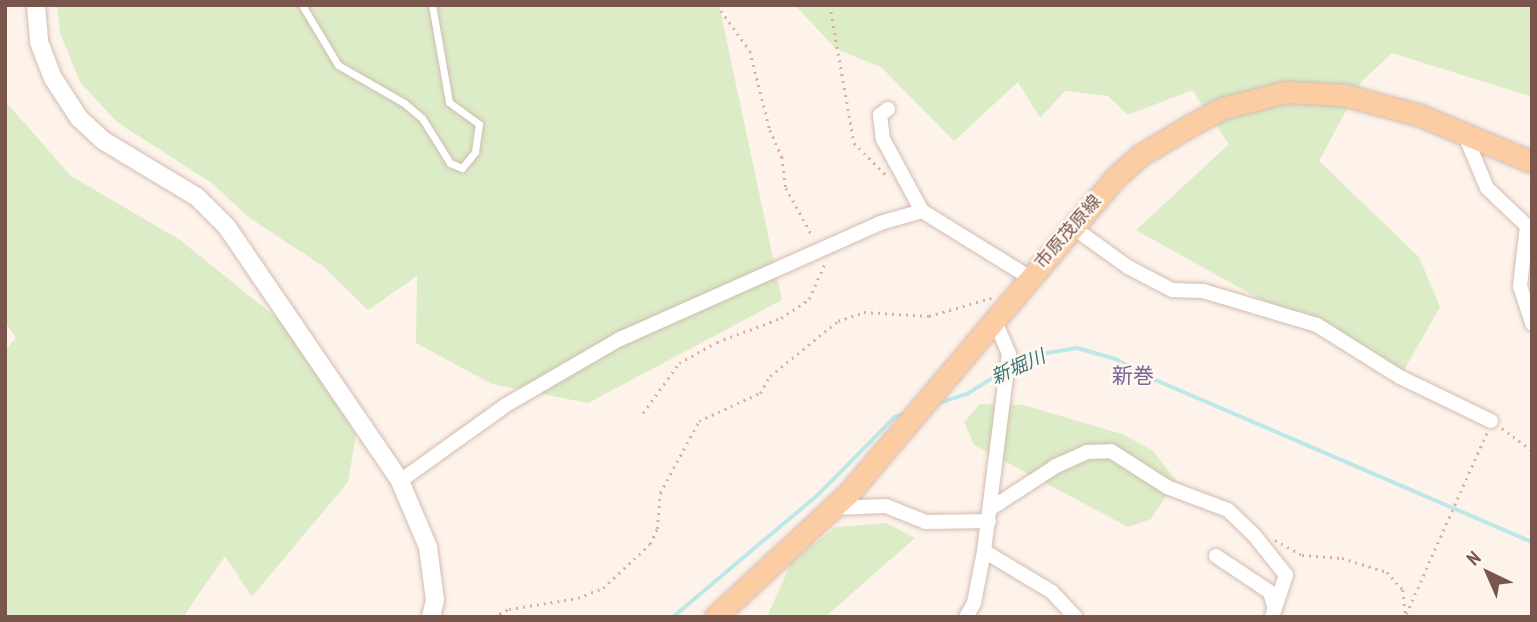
<!DOCTYPE html>
<meta charset="utf-8">
<style>
body{margin:0}
#map{position:relative;width:1537px;height:622px;overflow:hidden;background:#fdf3ea;font-family:"PT Sans Narrow","Noto Sans JP",sans-serif}
div>[style]{position:absolute}
.green>*{inset:0;background:#dbecc7}
.stream>*{height:3.5px;margin:-1.75px;padding:0 1.75px;transform-origin:1.75px;border-radius:1.75px;background:#bde8e8}
.path>*{height:2.5px;margin-top:-1.25px;transform-origin:0;background:repeating-linear-gradient(90deg,#d9b0a3 0 2px,transparent 0 7px)}
.roads{filter:drop-shadow(0 0 2px #d3bbb1) drop-shadow(0 0 2px #d3bbb1)}
.service>*{height:7px;margin:-3.5px;padding:0 3.5px;transform-origin:3.5px;border-radius:3.5px;background:#fff}
.minor>*{height:14px;margin:-7px;padding:0 7px;transform-origin:7px;border-radius:7px;background:#fff}
.tertiary>*{height:18px;margin:-9px;padding:0 9px;transform-origin:9px;border-radius:9px;background:#fff}
.primary>*{height:21px;margin:-10.5px;padding:0 10.5px;transform-origin:10.5px;border-radius:10.5px;background:#fccda2}
span{translate:-50% -50%;white-space:nowrap;text-align:center;line-height:1.15;-webkit-text-stroke:5px #fff7f1;paint-order:stroke}
.street-label{font-size:18px;color:#79554c}
.water-label{font-size:19px;color:#3b7676;font-style:italic}
.quarter-label{font-size:21px;color:#7c6495}
.frame{position:absolute;inset:0;border:7px solid #79554c;pointer-events:none}
.north{position:absolute;left:1453px;top:538px;width:70px;height:70px;-webkit-text-stroke:5px #fff7f1;paint-order:stroke;rotate:316deg;font-size:19px;font-weight:700;line-height:28px;text-align:center;color:#79554c}
.north::after{content:'';display:block;margin:auto;width:24px;height:32px;background:#79554c;clip-path:polygon(50% 0,100% 100%,50% 72%,0 100%)}
</style>
<div id="map">
<div class="green">
<div style="clip-path:polygon(57px 5px,719px 5px,782px 300px,588px 403px,492px 384px,416px 343px,417px 276px,368px 310px,324px 267px,247px 216px,213px 184px,117px 122px,80px 82px,60px 33px)"></div>
<div style="clip-path:polygon(795px 5px,1532px 5px,1532px 97px,1392px 53px,1362px 81px,1319px 161px,1419px 257px,1440px 307px,1400px 377px,1136px 230px,1229px 144px,1192px 90px,1128px 115px,1108px 96px,1065px 91px,1040px 118px,1018px 82px,954px 141px,882px 68px,835px 48px)"></div>
<div style="clip-path:polygon(5px 101px,71px 176px,180px 240px,294px 332px,356px 435px,348px 482px,252px 597px,225px 556px,183px 617px,5px 617px,5px 350px,16px 338px,5px 322px)"></div>
<div style="clip-path:polygon(980px 404px,1023px 405px,1122px 434px,1152px 450px,1176px 480px,1151px 519px,1128px 527px,974px 445px,964px 422px)"></div>
<div style="clip-path:polygon(886px 523px,915px 538px,825px 617px,767px 617px,792px 561px,836px 527px)"></div>
</div>
<div class="stream">
<div style="left:1011px;top:368px;width:34px;rotate:-24deg"></div>
<div style="left:1042px;top:354px;width:36px;rotate:-10deg"></div>
<div style="left:1077px;top:348px;width:41px;rotate:15.8deg"></div>
<div style="left:1116px;top:359px;width:30px;rotate:30deg"></div>
<div style="left:1142px;top:374px;width:425px;rotate:23.3deg"></div>
<div style="left:936px;top:404px;width:33px;rotate:-18deg"></div>
<div style="left:967px;top:394px;width:40px;rotate:-32deg"></div>
<div style="left:673px;top:617px;width:191px;rotate:-40.1deg"></div>
<div style="left:819px;top:494px;width:108px;rotate:-45.4deg"></div>
<div style="left:895px;top:417px;width:10px;rotate:-17deg"></div>
</div>
<div class="path">
<div style="left:717px;top:5px;width:57px;rotate:54.3deg"></div>
<div style="left:750px;top:51px;width:81px;rotate:75.8deg"></div>
<div style="left:770px;top:130px;width:30px;rotate:66deg"></div>
<div style="left:782px;top:157px;width:31px;rotate:83deg"></div>
<div style="left:786px;top:188px;width:56px;rotate:61.1deg"></div>
<div style="left:830px;top:5px;width:140px;rotate:80.1deg"></div>
<div style="left:854px;top:143px;width:49px;rotate:45deg"></div>
<div style="left:643px;top:413px;width:62px;rotate:-54.2deg"></div>
<div style="left:679px;top:363px;width:43px;rotate:-28.9deg"></div>
<div style="left:717px;top:342px;width:68px;rotate:-20.6deg"></div>
<div style="left:781px;top:318px;width:34px;rotate:-34deg"></div>
<div style="left:809px;top:299px;width:39px;rotate:-66deg"></div>
<div style="left:1502px;top:428px;width:38px;rotate:37deg"></div>
<div style="left:1275px;top:540px;width:31px;rotate:29deg"></div>
<div style="left:1302px;top:555px;width:40px;rotate:4.3deg"></div>
<div style="left:1342px;top:558px;width:47px;rotate:17.3deg"></div>
<div style="left:1387px;top:572px;width:24px;rotate:48deg"></div>
<div style="left:1403px;top:590px;width:27px;rotate:84deg"></div>
<div style="left:1406px;top:614px;width:199px;rotate:-66deg"></div>
<div style="left:493px;top:617px;width:18px;rotate:-27deg"></div>
<div style="left:509px;top:609px;width:70px;rotate:-9.1deg"></div>
<div style="left:578px;top:598px;width:27px;rotate:-22deg"></div>
<div style="left:603px;top:588px;width:64px;rotate:-43.1deg"></div>
<div style="left:650px;top:544px;width:17px;rotate:-65deg"></div>
<div style="left:657px;top:529px;width:36px;rotate:-85deg"></div>
<div style="left:660px;top:493px;width:82px;rotate:-61.6deg"></div>
<div style="left:699px;top:421px;width:67px;rotate:-24.7deg"></div>
<div style="left:760px;top:393px;width:20px;rotate:-60deg"></div>
<div style="left:770px;top:376px;width:87px;rotate:-39deg"></div>
<div style="left:838px;top:321px;width:28px;rotate:-19deg"></div>
<div style="left:864px;top:312px;width:65px;rotate:3.5deg"></div>
<div style="left:929px;top:316px;width:65px;rotate:-16.2deg"></div>
</div>
<div class="roads">
<div class="service">
<div style="left:302px;top:5px;width:70px;rotate:59deg"></div>
<div style="left:338px;top:65px;width:76px;rotate:29.9deg"></div>
<div style="left:404px;top:103px;width:23px;rotate:40deg"></div>
<div style="left:422px;top:118px;width:53px;rotate:58.1deg"></div>
<div style="left:450px;top:163px;width:13px;rotate:23deg"></div>
<div style="left:462px;top:168px;width:21px;rotate:-51deg"></div>
<div style="left:475px;top:152px;width:28px;rotate:-82deg"></div>
<div style="left:479px;top:124px;width:37px;rotate:-144deg"></div>
<div style="left:449px;top:102px;width:98px;rotate:-99.9deg"></div>
</div>
<div class="minor">
<div style="left:888px;top:109px;width:10px;rotate:143deg"></div>
<div style="left:880px;top:115px;width:24px;rotate:83deg"></div>
<div style="left:883px;top:139px;width:82px;rotate:61.6deg"></div>
<div style="left:922px;top:211px;width:126px;rotate:31.7deg"></div>
<div style="left:1464px;top:133px;width:60px;rotate:67.3deg"></div>
<div style="left:1487px;top:188px;width:55px;rotate:43.5deg"></div>
<div style="left:1527px;top:226px;width:60px;rotate:96.7deg"></div>
<div style="left:1520px;top:286px;width:40px;rotate:72deg"></div>
<div style="left:1071px;top:226px;width:70px;rotate:35.7deg"></div>
<div style="left:1128px;top:267px;width:50px;rotate:27.6deg"></div>
<div style="left:1172px;top:290px;width:31px;rotate:2deg"></div>
<div style="left:1203px;top:291px;width:119px;rotate:16.6deg"></div>
<div style="left:1317px;top:325px;width:98px;rotate:32.1deg"></div>
<div style="left:1400px;top:377px;width:101px;rotate:25.8deg"></div>
<div style="left:400px;top:481px;width:130px;rotate:-35.6deg"></div>
<div style="left:506px;top:405px;width:132px;rotate:-30.1deg"></div>
<div style="left:620px;top:339px;width:285px;rotate:-24deg"></div>
<div style="left:880px;top:223px;width:44px;rotate:-15.9deg"></div>
<div style="left:834px;top:508px;width:52px;rotate:-2.2deg"></div>
<div style="left:886px;top:506px;width:43px;rotate:21.8deg"></div>
<div style="left:926px;top:522px;width:63px;rotate:-0.9deg"></div>
<div style="left:990px;top:509px;width:79px;rotate:-33.1deg"></div>
<div style="left:1056px;top:466px;width:34px;rotate:-24deg"></div>
<div style="left:1087px;top:452px;width:24px;rotate:-2deg"></div>
<div style="left:1111px;top:451px;width:67px;rotate:32.7deg"></div>
<div style="left:1167px;top:487px;width:65px;rotate:20.7deg"></div>
<div style="left:1228px;top:510px;width:36px;rotate:44deg"></div>
<div style="left:1254px;top:535px;width:51px;rotate:51.3deg"></div>
<div style="left:1286px;top:575px;width:44px;rotate:108.4deg"></div>
<div style="left:984px;top:551px;width:79px;rotate:31.1deg"></div>
<div style="left:1052px;top:592px;width:34px;rotate:47deg"></div>
<div style="left:1216px;top:556px;width:65px;rotate:33.7deg"></div>
<div style="left:1270px;top:592px;width:18px;rotate:74deg"></div>
<div style="left:966px;top:617px;width:16px;rotate:-60deg"></div>
<div style="left:974px;top:603px;width:53px;rotate:-79.1deg"></div>
<div style="left:984px;top:551px;width:199px;rotate:-82.8deg"></div>
<div style="left:1009px;top:354px;width:33px;rotate:-113deg"></div>
</div>
<div class="tertiary">
<div style="left:36px;top:5px;width:37px;rotate:85deg"></div>
<div style="left:39px;top:42px;width:39px;rotate:69deg"></div>
<div style="left:53px;top:78px;width:48px;rotate:57deg"></div>
<div style="left:79px;top:118px;width:34px;rotate:43deg"></div>
<div style="left:104px;top:141px;width:109px;rotate:31.1deg"></div>
<div style="left:197px;top:197px;width:42px;rotate:45deg"></div>
<div style="left:227px;top:227px;width:307px;rotate:55.7deg"></div>
<div style="left:400px;top:481px;width:72px;rotate:67deg"></div>
<div style="left:428px;top:547px;width:53px;rotate:82.5deg"></div>
<div style="left:435px;top:600px;width:17px;rotate:103deg"></div>
</div>
<div class="primary">
<div style="left:715px;top:617px;width:181px;rotate:-42.8deg"></div>
<div style="left:848px;top:494px;width:415px;rotate:-49.8deg"></div>
<div style="left:1116px;top:177px;width:31px;rotate:-42deg"></div>
<div style="left:1139px;top:156px;width:61px;rotate:-30.8deg"></div>
<div style="left:1191px;top:125px;width:36px;rotate:-28deg"></div>
<div style="left:1223px;top:108px;width:65px;rotate:-14.3deg"></div>
<div style="left:1286px;top:92px;width:58px;rotate:3deg"></div>
<div style="left:1344px;top:95px;width:78px;rotate:14.9deg"></div>
<div style="left:1419px;top:115px;width:122px;rotate:22.6deg"></div>
</div>
</div>
<div class="street-label">
<span style="left:1068px;top:232px;rotate:-49deg">市原茂原線</span>
</div>
<div class="water-label">
<span style="left:1018px;top:367px;rotate:-24deg">新堀川</span>
</div>
<div class="quarter-label">
<span style="left:1133px;top:376px">新巻</span>
</div>
<div class="frame"></div>
<div class="north">N</div>
</div>
